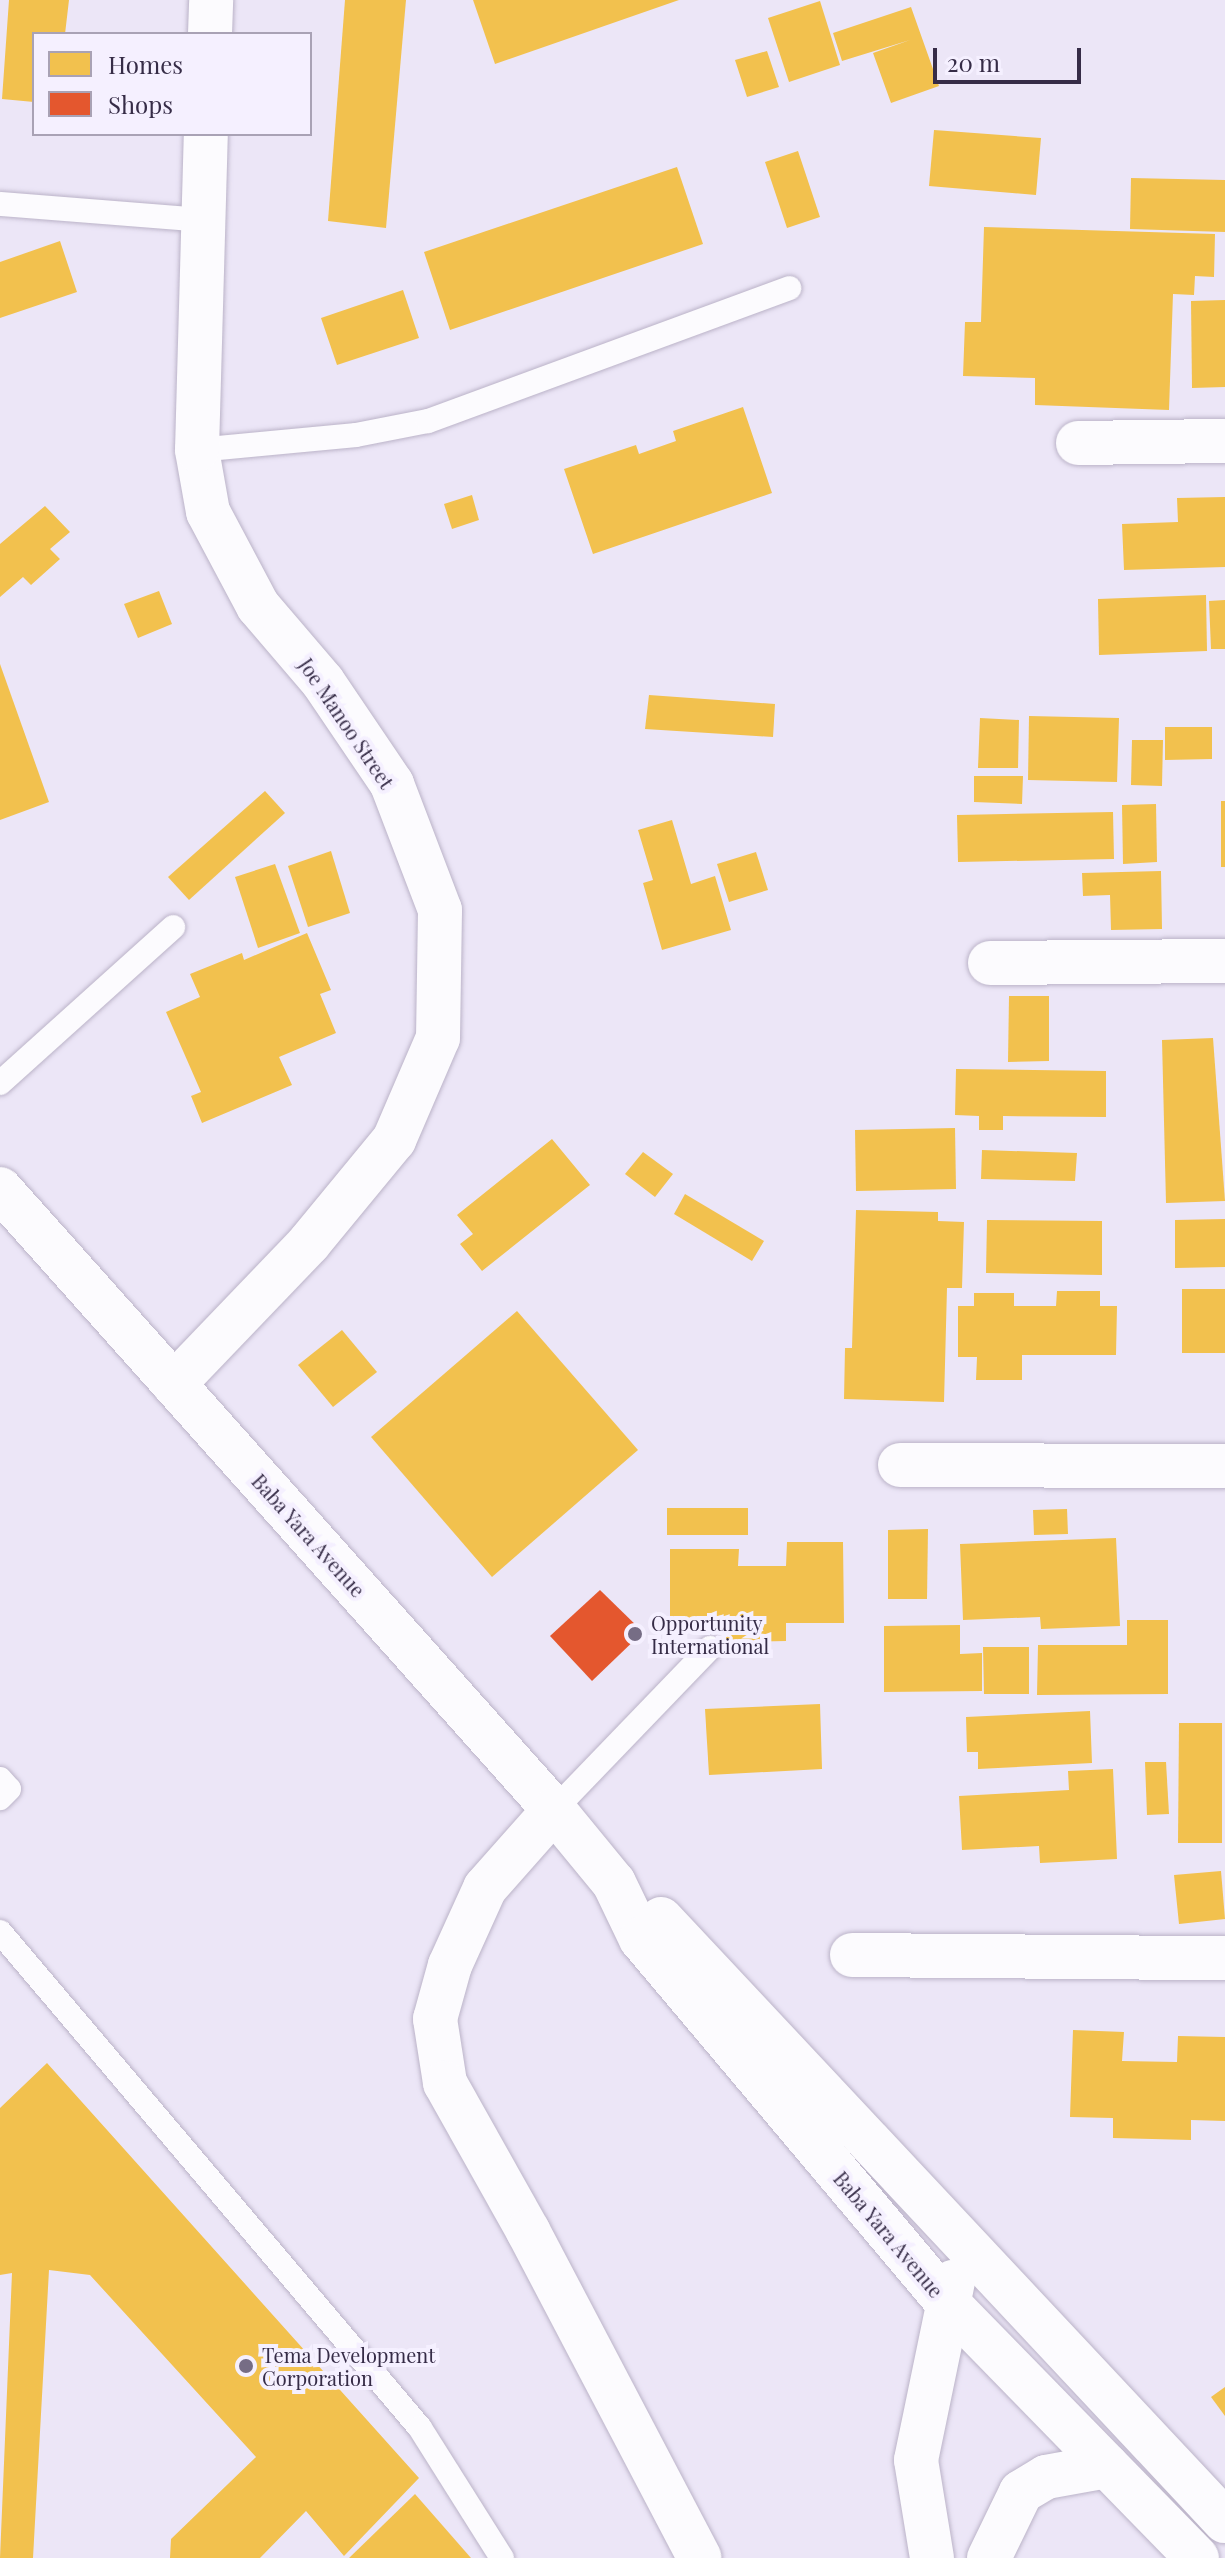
<!DOCTYPE html>
<style>
body{margin:0}
#map{position:relative;width:1225px;height:2558px;overflow:hidden;background:#ece6f7;font-family:"Playfair Display",serif}
div>[style]{position:absolute}
.homes>*{inset:0;background:#f2c14e}
.shops>*{inset:0;background:#e4572e}
.roads{filter:drop-shadow(0 0 2px #bbb3c8) drop-shadow(0 0 2px #bbb3c8)}
.service>*{height:24px;margin:-12px;padding:0 12px;transform-origin:12px;border-radius:12px;background:#fcfbfe}
.minor>*{height:44px;margin:-22px;padding:0 22px;transform-origin:22px;border-radius:22px;background:#fcfbfe}
.tertiary>*{height:44px;margin:-22px;padding:0 22px;transform-origin:22px;border-radius:22px;background:#fcfbfe}
.secondary>*{height:44px;margin:-22px;padding:0 22px;transform-origin:22px;border-radius:22px;background:#fcfbfe}
.dots>*{width:22px;height:22px;translate:-50% -50%;box-sizing:border-box;border:4px solid #f5f0ff;border-radius:50%}
span{translate:-50% -50%;white-space:nowrap;text-align:center;line-height:1.15;-webkit-text-stroke:8px #f5f0ff;paint-order:stroke}
.street-label{font-size:20px;color:#362c47}
.poi-label{font-size:20px;color:#362c47}
.left{translate:0 -50%;text-align:left}
.legend{position:absolute;left:32px;top:32px;width:280px;height:104px;box-sizing:border-box;background:#f5f0ff;border:2px solid #a9a2b5;margin:0;padding:10px 14px;list-style:none;font-size:24px;color:#362c47}
.legend li{display:flex;align-items:center;gap:16px;height:40px}
.legend b{width:40px;border:2px solid #a9a2b5}
.scale{position:absolute;left:933px;top:48px;width:148px;height:36px;box-sizing:border-box;border:4px solid #362c47;border-top:0;padding-left:10px;font-size:24px;line-height:28px;white-space:nowrap;color:#362c47;-webkit-text-stroke:6px #f5f0ff;paint-order:stroke}
</style>
<div id="map">
<div class="homes">
<div style="clip-path:polygon(9px 0,69px 0,65px 34px,34px 34px,34px 102px,2px 99px)"></div>
<div style="clip-path:polygon(345px 0,406px 0,386px 228px,328px 221px)"></div>
<div style="clip-path:polygon(473px 0,679px 0,495px 64px)"></div>
<div style="clip-path:polygon(820px 1px,840px 65px,789px 82px,768px 18px)"></div>
<div style="clip-path:polygon(911px 7px,939px 86px,891px 103px,873px 53px,910px 40px,842px 61px,833px 33px)"></div>
<div style="clip-path:polygon(767px 51px,779px 87px,747px 97px,735px 60px)"></div>
<div style="clip-path:polygon(934px 130px,1041px 138px,1036px 195px,929px 186px)"></div>
<div style="clip-path:polygon(798px 151px,820px 217px,787px 228px,765px 162px)"></div>
<div style="clip-path:polygon(677px 167px,703px 244px,450px 330px,424px 252px)"></div>
<div style="clip-path:polygon(1131px 178px,1225px 180px,1225px 232px,1130px 229px)"></div>
<div style="clip-path:polygon(984px 227px,1215px 234px,1214px 277px,1195px 276px,1194px 295px,1173px 294px,1169px 410px,1035px 405px,1035px 378px,963px 376px,965px 322px,981px 322px)"></div>
<div style="clip-path:polygon(60px 241px,77px 292px,0 318px,0 262px)"></div>
<div style="clip-path:polygon(403px 290px,419px 338px,337px 365px,321px 318px)"></div>
<div style="clip-path:polygon(1225px 300px,1225px 387px,1192px 388px,1191px 301px)"></div>
<div style="clip-path:polygon(743px 407px,772px 493px,593px 554px,564px 469px,636px 445px,639px 454px,676px 441px,673px 431px)"></div>
<div style="clip-path:polygon(472px 495px,479px 520px,452px 529px,444px 504px)"></div>
<div style="clip-path:polygon(1225px 497px,1225px 567px,1124px 570px,1122px 524px,1178px 522px,1177px 498px)"></div>
<div style="clip-path:polygon(45px 506px,70px 532px,50px 549px,60px 559px,31px 585px,23px 577px,0 597px,0 544px)"></div>
<div style="clip-path:polygon(159px 591px,172px 624px,138px 638px,124px 604px)"></div>
<div style="clip-path:polygon(1206px 595px,1207px 651px,1099px 655px,1098px 599px)"></div>
<div style="clip-path:polygon(1225px 600px,1225px 649px,1211px 649px,1209px 601px)"></div>
<div style="clip-path:polygon(0 664px,49px 802px,0 820px)"></div>
<div style="clip-path:polygon(649px 695px,775px 704px,773px 737px,645px 729px)"></div>
<div style="clip-path:polygon(1029px 716px,1119px 718px,1117px 782px,1028px 780px)"></div>
<div style="clip-path:polygon(980px 718px,1019px 720px,1018px 768px,978px 768px)"></div>
<div style="clip-path:polygon(1165px 727px,1212px 727px,1212px 759px,1165px 760px)"></div>
<div style="clip-path:polygon(1132px 740px,1163px 740px,1162px 786px,1131px 785px)"></div>
<div style="clip-path:polygon(974px 776px,1023px 776px,1022px 804px,974px 802px)"></div>
<div style="clip-path:polygon(265px 791px,285px 813px,189px 900px,168px 877px)"></div>
<div style="clip-path:polygon(1221px 801px,1225px 801px,1225px 867px,1221px 867px)"></div>
<div style="clip-path:polygon(1156px 804px,1157px 862px,1123px 864px,1122px 805px)"></div>
<div style="clip-path:polygon(1113px 812px,1114px 859px,958px 862px,957px 815px)"></div>
<div style="clip-path:polygon(672px 820px,691px 884px,715px 876px,731px 930px,662px 950px,643px 883px,653px 880px,638px 830px)"></div>
<div style="clip-path:polygon(331px 851px,350px 913px,308px 927px,288px 866px)"></div>
<div style="clip-path:polygon(756px 852px,768px 890px,729px 902px,717px 864px)"></div>
<div style="clip-path:polygon(275px 864px,300px 933px,258px 948px,235px 877px)"></div>
<div style="clip-path:polygon(1161px 871px,1162px 929px,1111px 930px,1110px 895px,1083px 896px,1082px 873px)"></div>
<div style="clip-path:polygon(307px 933px,331px 990px,320px 994px,336px 1033px,279px 1057px,292px 1085px,202px 1123px,191px 1096px,201px 1092px,166px 1012px,200px 997px,190px 974px,242px 953px,244px 960px)"></div>
<div style="clip-path:polygon(1009px 996px,1049px 996px,1049px 1061px,1008px 1062px)"></div>
<div style="clip-path:polygon(1213px 1038px,1225px 1201px,1166px 1203px,1162px 1040px)"></div>
<div style="clip-path:polygon(956px 1069px,1106px 1071px,1106px 1117px,1003px 1116px,1003px 1130px,979px 1130px,979px 1116px,955px 1115px)"></div>
<div style="clip-path:polygon(955px 1128px,956px 1189px,856px 1191px,855px 1130px)"></div>
<div style="clip-path:polygon(552px 1139px,590px 1185px,482px 1271px,460px 1244px,473px 1234px,457px 1215px)"></div>
<div style="clip-path:polygon(982px 1150px,1077px 1153px,1075px 1181px,981px 1179px)"></div>
<div style="clip-path:polygon(643px 1152px,673px 1174px,655px 1197px,625px 1174px)"></div>
<div style="clip-path:polygon(685px 1194px,764px 1241px,752px 1261px,674px 1214px)"></div>
<div style="clip-path:polygon(856px 1210px,938px 1212px,938px 1221px,964px 1222px,962px 1288px,947px 1288px,944px 1402px,844px 1399px,845px 1348px,852px 1348px)"></div>
<div style="clip-path:polygon(1225px 1219px,1225px 1267px,1175px 1268px,1175px 1220px)"></div>
<div style="clip-path:polygon(987px 1220px,1102px 1221px,1102px 1275px,986px 1273px)"></div>
<div style="clip-path:polygon(1182px 1289px,1225px 1289px,1225px 1353px,1182px 1353px)"></div>
<div style="clip-path:polygon(1057px 1291px,1100px 1291px,1100px 1306px,1117px 1306px,1116px 1355px,1022px 1355px,1022px 1380px,976px 1380px,977px 1357px,958px 1357px,958px 1306px,974px 1306px,974px 1293px,1014px 1293px,1014px 1306px,1056px 1306px)"></div>
<div style="clip-path:polygon(517px 1311px,638px 1450px,492px 1577px,371px 1437px)"></div>
<div style="clip-path:polygon(342px 1330px,377px 1372px,333px 1407px,298px 1365px)"></div>
<div style="clip-path:polygon(667px 1508px,748px 1508px,748px 1535px,667px 1535px)"></div>
<div style="clip-path:polygon(1067px 1509px,1068px 1534px,1034px 1535px,1033px 1510px)"></div>
<div style="clip-path:polygon(928px 1529px,927px 1599px,888px 1599px,888px 1530px)"></div>
<div style="clip-path:polygon(1116px 1538px,1120px 1626px,1041px 1629px,1040px 1617px,963px 1620px,960px 1544px)"></div>
<div style="clip-path:polygon(787px 1542px,843px 1542px,844px 1623px,786px 1623px,786px 1641px,726px 1642px,726px 1625px,670px 1625px,670px 1549px,739px 1549px,738px 1566px,786px 1566px)"></div>
<div style="clip-path:polygon(1127px 1620px,1168px 1620px,1168px 1694px,1037px 1695px,1038px 1645px,1127px 1645px)"></div>
<div style="clip-path:polygon(960px 1625px,960px 1654px,982px 1653px,982px 1691px,884px 1692px,884px 1626px)"></div>
<div style="clip-path:polygon(983px 1647px,1029px 1647px,1029px 1694px,984px 1694px)"></div>
<div style="clip-path:polygon(820px 1704px,822px 1769px,709px 1775px,705px 1709px)"></div>
<div style="clip-path:polygon(1090px 1711px,1092px 1763px,978px 1769px,978px 1752px,967px 1752px,966px 1717px)"></div>
<div style="clip-path:polygon(1179px 1723px,1222px 1723px,1222px 1843px,1178px 1843px)"></div>
<div style="clip-path:polygon(1145px 1762px,1166px 1762px,1169px 1814px,1147px 1815px)"></div>
<div style="clip-path:polygon(1113px 1769px,1117px 1859px,1040px 1863px,1039px 1846px,962px 1850px,959px 1796px,1069px 1790px,1068px 1771px)"></div>
<div style="clip-path:polygon(1221px 1871px,1225px 1919px,1179px 1924px,1174px 1875px)"></div>
<div style="clip-path:polygon(1073px 2030px,1124px 2032px,1122px 2061px,1177px 2062px,1178px 2036px,1225px 2037px,1225px 2121px,1191px 2120px,1191px 2140px,1113px 2138px,1113px 2118px,1070px 2117px)"></div>
<div style="clip-path:polygon(47px 2063px,419px 2478px,344px 2556px,306px 2511px,260px 2558px,170px 2558px,171px 2539px,256px 2457px,90px 2275px,49px 2270px,33px 2558px,0 2558px,12px 2273px,0 2275px,0 2108px)"></div>
<div style="clip-path:polygon(1225px 2387px,1225px 2416px,1211px 2397px)"></div>
<div style="clip-path:polygon(415px 2494px,471px 2558px,349px 2558px)"></div>
</div>
<div class="shops">
<div style="clip-path:polygon(600px 1590px,643px 1632px,592px 1681px,550px 1636px)"></div>
</div>
<div class="roads">
<div class="service">
<div style="left:0;top:204px;width:203px;rotate:4.5deg"></div>
<div style="left:197px;top:450px;width:160px;rotate:-5.4deg"></div>
<div style="left:356px;top:435px;width:73px;rotate:-11deg"></div>
<div style="left:428px;top:421px;width:385px;rotate:-20.2deg"></div>
<div style="left:0;top:1083px;width:233px;rotate:-42deg"></div>
<div style="left:0;top:1779px;width:13px;rotate:48deg"></div>
<div style="left:9px;top:1789px;width:13px;rotate:135deg"></div>
<div style="left:554px;top:1810px;width:225px;rotate:-46.1deg"></div>
<div style="left:0;top:1932px;width:650px;rotate:49.74deg"></div>
<div style="left:420px;top:2428px;width:154px;rotate:57.8deg"></div>
</div>
<div class="minor">
<div style="left:1078px;top:443px;width:147px;rotate:-0.8deg"></div>
<div style="left:990px;top:963px;width:235px;rotate:-0.5deg"></div>
<div style="left:900px;top:1465px;width:325px;rotate:0.2deg"></div>
<div style="left:852px;top:1955px;width:373px;rotate:0.5deg"></div>
</div>
<div class="tertiary">
<div style="left:210px;top:34px;width:34px;rotate:-88deg"></div>
<div style="left:174px;top:1384px;width:195px;rotate:-46.2deg"></div>
<div style="left:309px;top:1243px;width:134px;rotate:-50.5deg"></div>
<div style="left:394px;top:1140px;width:111px;rotate:-66.7deg"></div>
<div style="left:438px;top:1038px;width:128px;rotate:-89.1deg"></div>
<div style="left:440px;top:910px;width:135px;rotate:-110.9deg"></div>
<div style="left:392px;top:784px;width:123px;rotate:-124.1deg"></div>
<div style="left:323px;top:682px;width:100px;rotate:-130.5deg"></div>
<div style="left:258px;top:606px;width:106px;rotate:-118deg"></div>
<div style="left:208px;top:512px;width:63px;rotate:-100.1deg"></div>
<div style="left:197px;top:450px;width:316px;rotate:-88.4deg"></div>
</div>
<div class="secondary">
<div style="left:0;top:1189px;width:832px;rotate:48.26deg"></div>
<div style="left:554px;top:1810px;width:94px;rotate:50.6deg"></div>
<div style="left:614px;top:1883px;width:62px;rotate:64.3deg"></div>
<div style="left:641px;top:1939px;width:475px;rotate:49.9deg"></div>
<div style="left:947px;top:2302px;width:358px;rotate:45.7deg"></div>
<div style="left:554px;top:1810px;width:104px;rotate:131.5deg"></div>
<div style="left:485px;top:1888px;width:85px;rotate:114.4deg"></div>
<div style="left:450px;top:1965px;width:56px;rotate:105.5deg"></div>
<div style="left:435px;top:2019px;width:65px;rotate:81.1deg"></div>
<div style="left:445px;top:2083px;width:170px;rotate:60.7deg"></div>
<div style="left:528px;top:2231px;width:369px;rotate:62.3deg"></div>
<div style="left:661px;top:1919px;width:825px;rotate:46.87deg"></div>
<div style="left:932px;top:2558px;width:99px;rotate:-99.3deg"></div>
<div style="left:916px;top:2460px;width:182px;rotate:-78.3deg"></div>
<div style="left:989px;top:2558px;width:73px;rotate:-64.1deg"></div>
<div style="left:1021px;top:2492px;width:29px;rotate:-31deg"></div>
<div style="left:1046px;top:2477px;width:62px;rotate:-10.2deg"></div>
</div>
</div>
<div class="dots">
<div style="left:635px;top:1634px;background:#766d85"></div>
<div style="left:246px;top:2366px;background:#766d85"></div>
</div>
<div class="street-label">
<span style="left:347px;top:723px;rotate:56deg">Joe Manoo Street</span>
<span style="left:309px;top:1535px;rotate:48deg">Baba Yara Avenue</span>
<span style="left:889px;top:2234px;rotate:50deg">Baba Yara Avenue</span>
</div>
<div class="poi-label">
<span class="left" style="left:651px;top:1634px">Opportunity<br>International</span>
<span class="left" style="left:262px;top:2366px">Tema Development<br>Corporation</span>
</div>
<ul class="legend">
<li><b style="height:22px;background:#f2c14e"></b>Homes</li>
<li><b style="height:22px;background:#e4572e"></b>Shops</li>
</ul>
<div class="scale">20 m</div>
</div>
